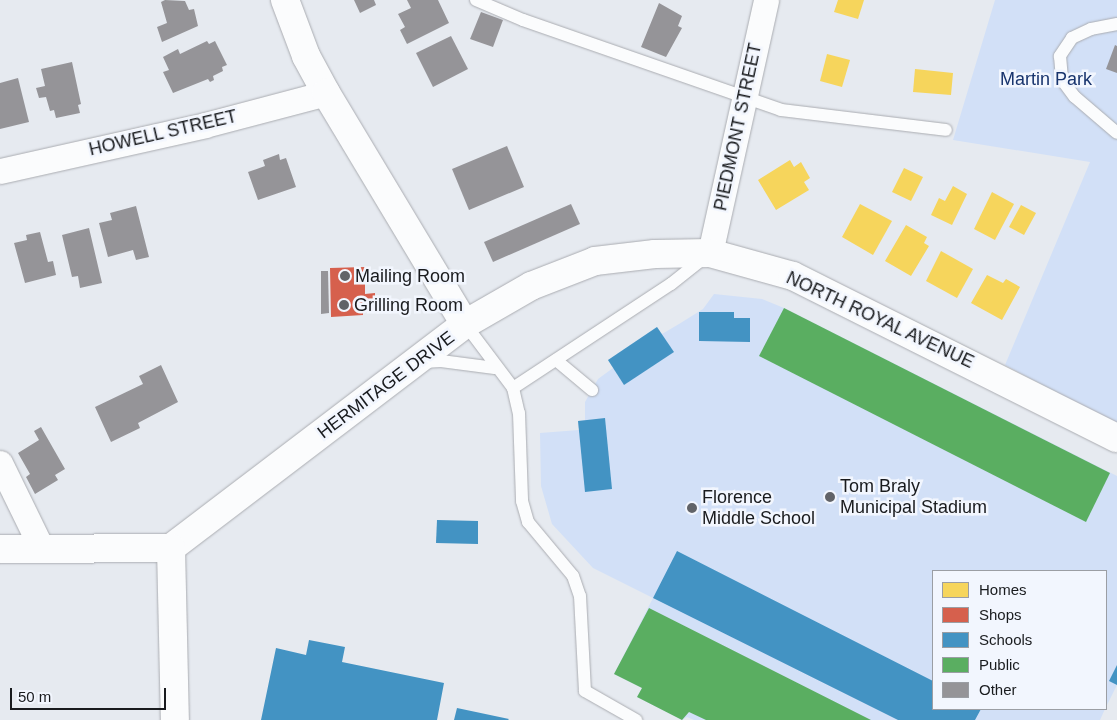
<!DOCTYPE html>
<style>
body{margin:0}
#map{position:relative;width:1117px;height:720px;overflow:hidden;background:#e6eaf0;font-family:Helvetica,sans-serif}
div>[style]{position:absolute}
.green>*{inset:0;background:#d2e0f7}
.homes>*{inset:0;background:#f6d55c}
.shops>*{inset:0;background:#d6604d}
.schools>*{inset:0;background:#4393c3}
.public>*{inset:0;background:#5aae61}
.building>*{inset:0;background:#959498}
.roads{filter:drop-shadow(0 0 1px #aaacb1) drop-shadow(0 0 1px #aaacb1)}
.service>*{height:12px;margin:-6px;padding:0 6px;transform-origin:6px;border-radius:6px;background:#fbfcfd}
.minor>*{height:25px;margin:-12.5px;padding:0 12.5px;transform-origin:12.5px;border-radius:12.5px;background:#fbfcfd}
.tertiary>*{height:28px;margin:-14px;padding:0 14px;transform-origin:14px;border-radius:14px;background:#fbfcfd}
.dots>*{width:14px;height:14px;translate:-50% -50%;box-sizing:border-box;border:2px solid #f2f6fe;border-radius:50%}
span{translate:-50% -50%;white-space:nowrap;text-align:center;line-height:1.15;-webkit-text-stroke:5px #f2f6fe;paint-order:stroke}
.park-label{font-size:18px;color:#18346d}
.street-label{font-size:18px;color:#191b1e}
.poi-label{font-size:18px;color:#191b1e}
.left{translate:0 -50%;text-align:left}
.legend{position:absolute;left:932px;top:570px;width:175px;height:140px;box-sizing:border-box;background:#f2f6fe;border:1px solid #9b9ea4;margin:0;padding:6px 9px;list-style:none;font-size:15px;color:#191b1e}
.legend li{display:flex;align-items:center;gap:10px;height:25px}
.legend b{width:25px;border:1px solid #9b9ea4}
.scale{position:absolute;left:10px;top:688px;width:156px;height:22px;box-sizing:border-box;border:2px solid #191b1e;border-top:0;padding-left:6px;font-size:15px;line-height:18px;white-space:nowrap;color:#191b1e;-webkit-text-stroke:4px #f2f6fe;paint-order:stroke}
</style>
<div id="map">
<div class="green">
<div style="clip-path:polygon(995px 0,1117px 0,1117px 425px,1005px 365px,1090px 162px,953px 140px)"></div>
<div style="clip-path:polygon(714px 294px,762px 299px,784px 308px,1117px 476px,1117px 685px,1106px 707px,1106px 571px,933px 571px,933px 709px,1105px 709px,1100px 720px,694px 720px,687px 717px,682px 720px,637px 697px,642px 688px,614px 674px,653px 598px,593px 568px,552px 524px,541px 486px,540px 433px,579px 430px,578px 421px,585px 420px,585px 402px,598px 379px,613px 368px,608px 360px,657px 327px,662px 334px,679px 324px,703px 309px)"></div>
</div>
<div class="homes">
<div style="clip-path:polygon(838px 0,864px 0,858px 19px,834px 12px)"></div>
<div style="clip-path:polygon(827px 54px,850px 60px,842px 87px,820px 81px)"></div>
<div style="clip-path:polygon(915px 69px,953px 73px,951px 95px,913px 92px)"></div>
<div style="clip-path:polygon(790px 160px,794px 167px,801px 162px,810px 178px,804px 182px,809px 190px,776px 210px,758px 180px)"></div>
<div style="clip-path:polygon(904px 168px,923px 177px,911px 201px,892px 192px)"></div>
<div style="clip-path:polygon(953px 186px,967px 194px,952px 225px,931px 215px,939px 198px,945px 201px)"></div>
<div style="clip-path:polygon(992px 192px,1014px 204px,995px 240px,974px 229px)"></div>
<div style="clip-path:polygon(860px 204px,892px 221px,873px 255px,842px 237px)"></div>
<div style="clip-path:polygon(1021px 205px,1036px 213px,1024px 235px,1009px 227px)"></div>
<div style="clip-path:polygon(906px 225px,927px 237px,924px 243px,929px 246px,911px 276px,885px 261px)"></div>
<div style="clip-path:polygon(941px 251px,973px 269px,957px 298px,926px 281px)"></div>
<div style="clip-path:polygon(987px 275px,1003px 283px,1006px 279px,1020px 287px,1002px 320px,971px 303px)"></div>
</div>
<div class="shops">
<div style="clip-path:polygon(365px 267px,365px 294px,375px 293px,375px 310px,363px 310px,363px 315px,331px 317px,330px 268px)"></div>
</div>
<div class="schools">
<div style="clip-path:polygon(699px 312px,734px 312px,734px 318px,750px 318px,750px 342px,699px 341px)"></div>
<div style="clip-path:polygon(657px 327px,674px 352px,624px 385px,608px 360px)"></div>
<div style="clip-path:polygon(605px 418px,612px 489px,585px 492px,578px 421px)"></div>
<div style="clip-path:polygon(437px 520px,478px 521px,478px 544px,436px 543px)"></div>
<div style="clip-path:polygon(677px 551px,933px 681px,933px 709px,981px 709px,975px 720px,898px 720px,653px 598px)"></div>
<div style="clip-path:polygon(309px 640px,345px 647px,342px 662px,444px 683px,437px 720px,261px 720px,276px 648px,306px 655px)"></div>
<div style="clip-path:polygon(1117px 665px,1117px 685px,1109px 681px)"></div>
<div style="clip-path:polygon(718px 689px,740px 700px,739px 702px,774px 720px,736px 720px,730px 717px,725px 720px,707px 711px)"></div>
<div style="clip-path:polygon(457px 708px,509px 719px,508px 720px,454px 720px)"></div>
</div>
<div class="public">
<div style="clip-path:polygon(784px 308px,1110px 473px,1086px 522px,759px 356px)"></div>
<div style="clip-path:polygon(649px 608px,871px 720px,706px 720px,689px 712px,682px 720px,637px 697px,642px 688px,614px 674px)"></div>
</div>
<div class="building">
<div style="clip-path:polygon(165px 0,185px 1px,189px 10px,194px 9px,198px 26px,162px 42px,157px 27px,167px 23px,161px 2px)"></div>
<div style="clip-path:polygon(354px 0,374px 0,376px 5px,360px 13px)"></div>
<div style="clip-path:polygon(407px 0,438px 0,449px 23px,407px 44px,400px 30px,405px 27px,398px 14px,411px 8px)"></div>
<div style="clip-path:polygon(659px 3px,682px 16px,678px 26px,682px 28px,666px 57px,641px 47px)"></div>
<div style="clip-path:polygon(481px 12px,503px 20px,493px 47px,470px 39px)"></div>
<div style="clip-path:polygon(451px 36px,468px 69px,433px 87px,416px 53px)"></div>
<div style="clip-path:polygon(207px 41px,209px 44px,215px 41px,227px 65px,222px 67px,223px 71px,213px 76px,214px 80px,210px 82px,208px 79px,173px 93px,163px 72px,169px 70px,163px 57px,178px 49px,180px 54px)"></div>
<div style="clip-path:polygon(1115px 45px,1117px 46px,1117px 73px,1106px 69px)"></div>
<div style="clip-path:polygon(72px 62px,81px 104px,78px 105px,80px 113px,56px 118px,54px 110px,50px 111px,46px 97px,39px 98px,36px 88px,45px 86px,41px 69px)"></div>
<div style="clip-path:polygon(18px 78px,29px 122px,0 129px,0 83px)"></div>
<div style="clip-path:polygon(507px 146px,524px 187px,469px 210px,452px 169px)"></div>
<div style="clip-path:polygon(279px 154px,280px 160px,286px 158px,296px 187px,258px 200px,248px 172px,265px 166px,263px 160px)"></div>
<div style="clip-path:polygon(571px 204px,580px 224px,493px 262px,484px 242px)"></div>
<div style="clip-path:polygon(136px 206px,149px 257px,136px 260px,133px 250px,108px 257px,99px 223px,112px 220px,110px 213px)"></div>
<div style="clip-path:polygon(89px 228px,102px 283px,80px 288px,78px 276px,72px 277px,62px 235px)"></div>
<div style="clip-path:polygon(40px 232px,48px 262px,53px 261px,56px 275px,25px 283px,14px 243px,27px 240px,26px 235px)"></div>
<div style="clip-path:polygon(321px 271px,328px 271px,329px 313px,321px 314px)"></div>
<div style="clip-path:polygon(161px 365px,178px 402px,138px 423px,140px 428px,111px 442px,95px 407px,143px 384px,139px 376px)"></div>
<div style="clip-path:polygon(41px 427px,65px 469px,55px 475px,58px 480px,35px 494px,26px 477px,30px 474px,18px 453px,39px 440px,34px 431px)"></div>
</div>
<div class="roads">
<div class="service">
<div style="left:476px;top:0;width:51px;rotate:23.1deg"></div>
<div style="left:523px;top:20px;width:273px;rotate:19.2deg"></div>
<div style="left:781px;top:110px;width:166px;rotate:6.9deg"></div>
<div style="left:1117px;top:24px;width:26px;rotate:169deg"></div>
<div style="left:1091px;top:29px;width:21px;rotate:155deg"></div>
<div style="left:1072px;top:38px;width:22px;rotate:124deg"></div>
<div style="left:1060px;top:56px;width:24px;rotate:85deg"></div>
<div style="left:1062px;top:80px;width:21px;rotate:53deg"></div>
<div style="left:1075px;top:97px;width:55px;rotate:40.6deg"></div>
<div style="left:465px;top:324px;width:80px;rotate:53.1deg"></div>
<div style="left:513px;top:388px;width:26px;rotate:77deg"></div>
<div style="left:519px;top:413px;width:88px;rotate:88deg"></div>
<div style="left:522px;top:501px;width:22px;rotate:74deg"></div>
<div style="left:528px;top:522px;width:70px;rotate:50.2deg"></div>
<div style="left:573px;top:576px;width:21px;rotate:71deg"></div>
<div style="left:580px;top:596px;width:95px;rotate:87deg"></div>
<div style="left:585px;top:691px;width:59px;rotate:29.6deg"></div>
<div style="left:556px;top:360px;width:47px;rotate:39.8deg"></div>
<div style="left:423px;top:362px;width:18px;rotate:-3deg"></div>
<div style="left:441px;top:361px;width:54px;rotate:7.4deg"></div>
<div style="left:513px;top:388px;width:189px;rotate:-33.4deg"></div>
<div style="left:671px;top:284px;width:43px;rotate:-38.5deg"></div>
</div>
<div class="minor">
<div style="left:0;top:171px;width:210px;rotate:-12.6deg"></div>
<div style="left:205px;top:125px;width:125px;rotate:-14.8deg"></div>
<div style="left:710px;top:253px;width:259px;rotate:-77.5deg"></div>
<div style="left:0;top:463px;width:96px;rotate:64deg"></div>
</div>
<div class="tertiary">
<div style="left:285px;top:0;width:60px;rotate:69.4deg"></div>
<div style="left:306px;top:56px;width:42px;rotate:61.6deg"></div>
<div style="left:326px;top:93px;width:270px;rotate:59deg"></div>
<div style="left:171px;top:548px;width:370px;rotate:-37.3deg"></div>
<div style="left:465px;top:324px;width:76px;rotate:-29.9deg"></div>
<div style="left:531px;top:286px;width:69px;rotate:-21.3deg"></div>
<div style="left:595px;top:261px;width:60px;rotate:-6.7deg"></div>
<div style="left:655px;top:254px;width:55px;rotate:-1deg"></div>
<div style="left:710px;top:253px;width:86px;rotate:15.5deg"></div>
<div style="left:793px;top:276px;width:362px;rotate:26.6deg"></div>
<div style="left:171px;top:548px;width:172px;rotate:88.7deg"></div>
<div style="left:0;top:549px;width:171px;rotate:-0.3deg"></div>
</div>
</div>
<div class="dots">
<div style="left:345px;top:276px;background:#616368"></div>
<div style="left:344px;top:305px;background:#616368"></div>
<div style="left:830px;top:497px;background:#616368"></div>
<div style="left:692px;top:508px;background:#616368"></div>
</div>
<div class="park-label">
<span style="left:1046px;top:79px">Martin Park</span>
</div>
<div class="street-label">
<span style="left:738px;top:127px;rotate:-78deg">PIEDMONT STREET</span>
<span style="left:163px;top:133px;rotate:-13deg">HOWELL STREET</span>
<span style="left:880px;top:320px;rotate:25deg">NORTH ROYAL AVENUE</span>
<span style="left:386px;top:385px;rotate:-37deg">HERMITAGE DRIVE</span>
</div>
<div class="poi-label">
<span class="left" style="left:355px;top:276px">Mailing Room</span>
<span class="left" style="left:354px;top:305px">Grilling Room</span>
<span class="left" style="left:840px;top:497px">Tom Braly<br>Municipal Stadium</span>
<span class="left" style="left:702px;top:508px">Florence<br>Middle School</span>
</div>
<ul class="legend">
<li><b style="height:14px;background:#f6d55c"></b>Homes</li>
<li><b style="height:14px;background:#d6604d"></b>Shops</li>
<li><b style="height:14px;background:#4393c3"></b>Schools</li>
<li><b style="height:14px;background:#5aae61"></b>Public</li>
<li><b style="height:14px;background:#959498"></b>Other</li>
</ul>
<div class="scale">50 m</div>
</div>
